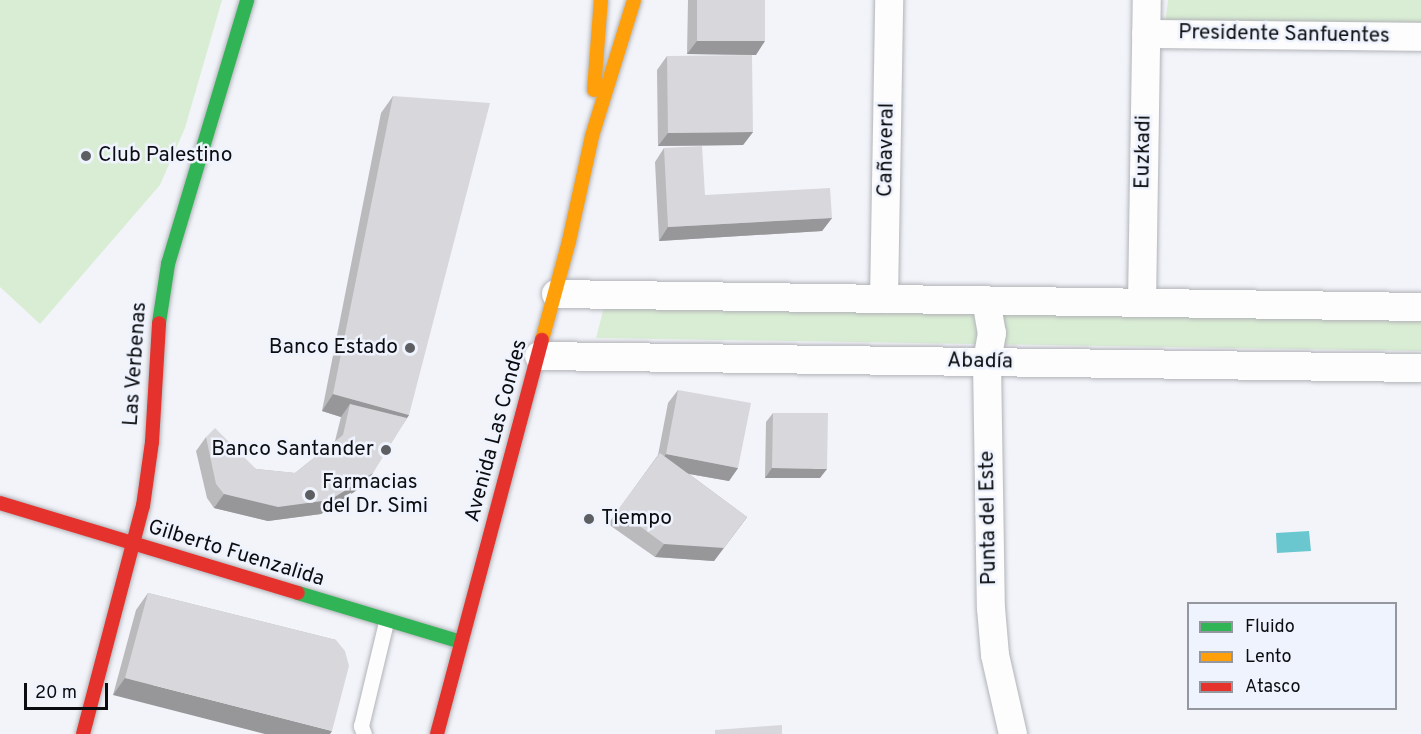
<!DOCTYPE html>
<meta charset="utf-8">
<style>
body{margin:0}
#map{position:relative;width:1421px;height:734px;overflow:hidden;background:#f2f4fa;font-family:Overpass,sans-serif}
div>[style]{position:absolute}
.green>*{inset:0;background:#d9edd4}
.water>*{inset:0;background:#6ac7cf}
.roads{filter:drop-shadow(0 0 2px #b1b3b7) drop-shadow(0 0 2px #b1b3b7)}
.lane>*{height:15px;margin:-7.5px;padding:0 7.5px;transform-origin:7.5px;border-radius:7.5px;background:#fdfdfe}
.street>*{height:28px;margin:-14px;padding:0 14px;transform-origin:14px;border-radius:14px;background:#fdfdfe}
.fast>*{height:14px;margin:-7px;padding:0 7px;transform-origin:7px;border-radius:7px;background:#30b455}
.slow>*{height:14px;margin:-7px;padding:0 7px;transform-origin:7px;border-radius:7px;background:#ff9f0a}
.jam>*{height:14px;margin:-7px;padding:0 7px;transform-origin:7px;border-radius:7px;background:#e5322d}
.wall>*{inset:0;background:#bababd}
.shaded-wall>*{inset:0;background:#97979a}
.building>*{inset:0;background:#d8d8dc}
.dots>*{width:16px;height:16px;translate:-50% -50%;box-sizing:border-box;border:3px solid #eff3fd;border-radius:50%}
span{translate:-50% -50%;white-space:nowrap;text-align:center;line-height:1.15;-webkit-text-stroke:5px #eff3fd;paint-order:stroke}
.street-label{font-size:21px;color:#0b0d10}
.poi-label{font-size:21px;color:#0b0d10}
.left{translate:0 -50%;text-align:left}
.right{translate:-100% -50%;text-align:right}
.legend{position:absolute;left:1187px;top:602px;width:210px;height:108px;box-sizing:border-box;background:#eff3fd;border:2px solid #94979e;margin:0;padding:8px 10px;list-style:none;font-size:18px;color:#0b0d10}
.legend li{display:flex;align-items:center;gap:12px;height:30px}
.legend b{width:30px;border:2px solid #94979e}
.scale{position:absolute;left:24px;top:683px;width:84px;height:27px;box-sizing:border-box;border:3px solid #0b0d10;border-top:0;padding-left:8px;font-size:18px;line-height:21px;white-space:nowrap;color:#0b0d10;-webkit-text-stroke:4px #eff3fd;paint-order:stroke}
</style>
<div id="map">
<div class="green">
<div style="clip-path:polygon(0 0,222px 0,185px 128px,160px 185px,40px 324px,0 287px)"></div>
<div style="clip-path:polygon(1168px 0,1421px 0,1421px 29px,1165px 26px)"></div>
<div style="clip-path:polygon(604px 307px,1421px 319px,1421px 351px,596px 338px)"></div>
</div>
<div class="water">
<div style="clip-path:polygon(1309px 531px,1311px 551px,1277px 553px,1276px 533px)"></div>
</div>
<div class="roads">
<div class="lane">
<div style="left:364px;top:734px;width:9px;rotate:-111deg"></div>
<div style="left:361px;top:726px;width:107px;rotate:-76.5deg"></div>
</div>
<div class="street">
<div style="left:1146px;top:34px;width:275px;rotate:0.6deg"></div>
<div style="left:556px;top:294px;width:865px;rotate:0.86deg"></div>
<div style="left:884px;top:299px;width:299px;rotate:-89deg"></div>
<div style="left:986px;top:300px;width:34px;rotate:80deg"></div>
<div style="left:992px;top:333px;width:29px;rotate:100deg"></div>
<div style="left:987px;top:362px;width:246px;rotate:89.1deg"></div>
<div style="left:991px;top:608px;width:47px;rotate:85.1deg"></div>
<div style="left:995px;top:655px;width:81px;rotate:77.2deg"></div>
<div style="left:1142px;top:303px;width:303px;rotate:-89.1deg"></div>
<div style="left:539px;top:356px;width:882px;rotate:0.78deg"></div>
</div>
<div class="fast">
<div style="left:159px;top:323px;width:60px;rotate:-81.3deg"></div>
<div style="left:168px;top:264px;width:276px;rotate:-73.3deg"></div>
<div style="left:298px;top:593px;width:170px;rotate:16.7deg"></div>
</div>
<div class="slow">
<div style="left:594px;top:90px;width:90px;rotate:-85.6deg"></div>
<div style="left:542px;top:340px;width:103px;rotate:-74.7deg"></div>
<div style="left:569px;top:241px;width:107px;rotate:-77.6deg"></div>
<div style="left:592px;top:136px;width:142px;rotate:-72.8deg"></div>
</div>
<div class="jam">
<div style="left:0;top:503px;width:311px;rotate:16.8deg"></div>
<div style="left:83px;top:734px;width:236px;rotate:-75.3deg"></div>
<div style="left:143px;top:506px;width:65px;rotate:-82deg"></div>
<div style="left:152px;top:442px;width:119px;rotate:-86.6deg"></div>
<div style="left:437px;top:734px;width:408px;rotate:-75.1deg"></div>
</div>
</div>
<div class="wall">
<div style="clip-path:polygon(688px 0,765px 0,756px 55px,687px 54px)"></div>
<div style="clip-path:polygon(667px 56px,753px 132px,743px 145px,658px 146px,657px 70px)"></div>
<div style="clip-path:polygon(393px 96px,409px 415px,363px 486px,321px 514px,268px 521px,214px 508px,207px 498px,196px 451px,206px 437px,256px 469px,295px 473px,335px 441px,341px 417px,322px 411px,381px 113px)"></div>
<div style="clip-path:polygon(664px 148px,705px 195px,832px 218px,822px 231px,659px 241px,655px 162px)"></div>
<div style="clip-path:polygon(678px 390px,738px 468px,729px 481px,689px 474px,747px 517px,714px 561px,655px 557px,608px 524px,658px 455px,668px 403px)"></div>
<div style="clip-path:polygon(773px 413px,820px 478px,765px 478px,766px 422px)"></div>
<div style="clip-path:polygon(148px 593px,336px 640px,113px 695px,136px 610px)"></div>
</div>
<div class="shaded-wall">
<div style="clip-path:polygon(697px 41px,765px 41px,756px 55px,687px 54px)"></div>
<div style="clip-path:polygon(753px 132px,743px 145px,658px 146px,668px 133px)"></div>
<div style="clip-path:polygon(832px 218px,822px 231px,659px 241px,668px 227px)"></div>
<div style="clip-path:polygon(333px 394px,409px 415px,397px 432px,350px 404px,341px 417px,322px 411px)"></div>
<div style="clip-path:polygon(666px 454px,738px 468px,729px 481px,656px 468px)"></div>
<div style="clip-path:polygon(772px 468px,827px 469px,820px 478px,765px 478px)"></div>
<div style="clip-path:polygon(373px 473px,363px 486px,321px 514px,268px 521px,214px 508px,224px 494px)"></div>
<div style="clip-path:polygon(747px 517px,714px 561px,655px 557px,664px 544px)"></div>
<div style="clip-path:polygon(125px 678px,332px 731px,330px 734px,265px 734px,113px 695px)"></div>
</div>
<div class="building">
<div style="clip-path:polygon(697px 0,765px 0,765px 41px,697px 41px)"></div>
<div style="clip-path:polygon(752px 55px,753px 132px,668px 133px,667px 56px)"></div>
<div style="clip-path:polygon(393px 96px,490px 103px,409px 415px,333px 394px)"></div>
<div style="clip-path:polygon(702px 146px,705px 195px,830px 188px,832px 218px,668px 227px,664px 148px)"></div>
<div style="clip-path:polygon(678px 390px,751px 403px,738px 468px,666px 454px)"></div>
<div style="clip-path:polygon(350px 404px,407px 418px,373px 473px,330px 500px,278px 507px,224px 494px,216px 484px,206px 437px,215px 428px,256px 469px,295px 473px,343px 435px)"></div>
<div style="clip-path:polygon(773px 413px,828px 413px,827px 469px,772px 468px)"></div>
<div style="clip-path:polygon(660px 453px,747px 517px,724px 548px,664px 544px,618px 510px)"></div>
<div style="clip-path:polygon(148px 593px,336px 640px,345px 651px,349px 666px,332px 731px,125px 678px)"></div>
<div style="clip-path:polygon(782px 725px,782px 734px,715px 734px,715px 730px)"></div>
</div>
<div class="dots">
<div style="left:86px;top:156px;background:#5c5e62"></div>
<div style="left:410px;top:348px;background:#5c5e62"></div>
<div style="left:386px;top:450px;background:#5c5e62"></div>
<div style="left:310px;top:495px;background:#5c5e62"></div>
<div style="left:589px;top:519px;background:#5c5e62"></div>
</div>
<div class="street-label">
<span style="left:1284px;top:35px;rotate:1deg">Presidente Sanfuentes</span>
<span style="left:887px;top:150px;rotate:-89deg">Cañaveral</span>
<span style="left:1144px;top:152px;rotate:-89deg">Euzkadi</span>
<span style="left:980px;top:362px;rotate:1deg">Abadía</span>
<span style="left:136px;top:364px;rotate:-86deg">Las Verbenas</span>
<span style="left:497px;top:431px;rotate:-75deg">Avenida Las Condes</span>
<span style="left:989px;top:518px;rotate:-91deg">Punta del Este</span>
<span style="left:236px;top:554px;rotate:17deg">Gilberto Fuenzalida</span>
</div>
<div class="poi-label">
<span class="left" style="left:98px;top:156px">Club Palestino</span>
<span class="right" style="left:398px;top:348px">Banco Estado</span>
<span class="right" style="left:374px;top:450px">Banco Santander</span>
<span class="left" style="left:322px;top:495px">Farmacias<br>del Dr. Simi</span>
<span class="left" style="left:601px;top:519px">Tiempo</span>
</div>
<ul class="legend">
<li><b style="height:8px;background:#30b455"></b>Fluido</li>
<li><b style="height:8px;background:#ff9f0a"></b>Lento</li>
<li><b style="height:8px;background:#e5322d"></b>Atasco</li>
</ul>
<div class="scale">20 m</div>
</div>
